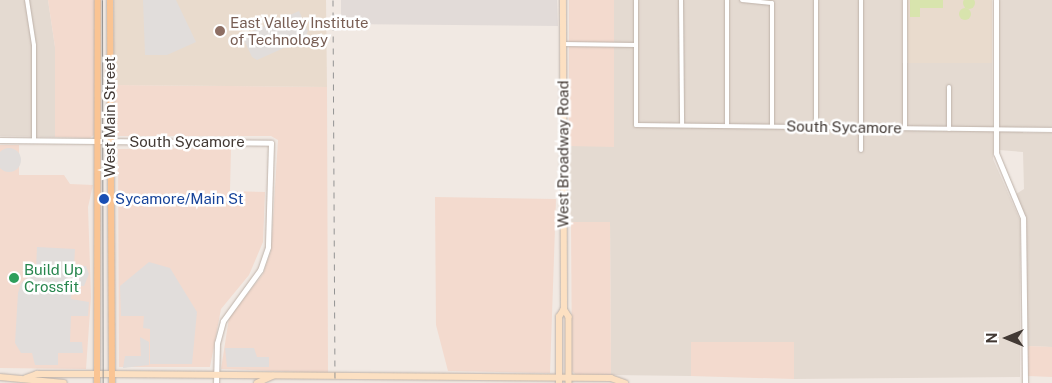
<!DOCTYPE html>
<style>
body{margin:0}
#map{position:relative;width:1052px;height:383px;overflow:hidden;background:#f1e9e3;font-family:"Public Sans",sans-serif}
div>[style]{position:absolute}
.residential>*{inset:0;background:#e4dad1}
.commercial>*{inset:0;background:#f3dace}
.industrial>*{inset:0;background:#e2dbd8}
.education>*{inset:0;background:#e9dbcd}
.green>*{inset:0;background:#d8e4ad}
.round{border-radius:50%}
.parking>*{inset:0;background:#e1dddb}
.roads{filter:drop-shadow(0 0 1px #beb2a9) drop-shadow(0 0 1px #beb2a9)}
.minor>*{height:4px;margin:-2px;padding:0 2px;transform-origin:2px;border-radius:2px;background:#fff}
.tertiary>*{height:5px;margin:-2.5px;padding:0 2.5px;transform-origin:2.5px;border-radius:2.5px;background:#fff}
.secondary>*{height:5.5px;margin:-2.75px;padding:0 2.75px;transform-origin:2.75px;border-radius:2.75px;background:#fce0c2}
.primary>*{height:6px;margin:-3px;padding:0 3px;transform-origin:3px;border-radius:3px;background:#fac493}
.tram>*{height:1px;margin:-0.5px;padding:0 0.5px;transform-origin:0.5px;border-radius:0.5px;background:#939393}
.rail>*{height:1px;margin-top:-0.5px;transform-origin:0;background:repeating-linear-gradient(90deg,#939393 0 6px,transparent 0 12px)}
.dots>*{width:14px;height:14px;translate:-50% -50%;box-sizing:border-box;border:2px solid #fff;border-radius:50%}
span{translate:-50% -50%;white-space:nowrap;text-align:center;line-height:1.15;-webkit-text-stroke:5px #fff;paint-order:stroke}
.education-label{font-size:15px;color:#785e54}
.left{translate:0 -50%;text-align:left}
.street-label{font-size:15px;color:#423934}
.transit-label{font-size:15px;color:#164399}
.leisure-label{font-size:15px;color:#27864d}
.north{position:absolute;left:982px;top:313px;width:50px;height:50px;-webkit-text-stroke:4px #fff;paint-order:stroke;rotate:270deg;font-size:14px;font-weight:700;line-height:20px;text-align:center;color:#423934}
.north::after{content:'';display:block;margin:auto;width:18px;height:22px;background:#423934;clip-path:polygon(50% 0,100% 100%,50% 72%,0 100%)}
</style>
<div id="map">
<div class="residential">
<div style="clip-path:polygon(0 0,48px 0,55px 47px,55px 137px,0 136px)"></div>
<div style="clip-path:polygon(614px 0,902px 0,902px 63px,992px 63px,993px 159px,1020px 220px,1020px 377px,794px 379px,794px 343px,691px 342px,691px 376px,611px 375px,610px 222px,571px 222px,569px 146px,614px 146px)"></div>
<div style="clip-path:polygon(999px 0,1052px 0,1052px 127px,1024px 127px,1023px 133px,1052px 133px,1052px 347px,1027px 346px,1027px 220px,1016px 194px,1024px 189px,1023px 152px,999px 150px)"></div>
</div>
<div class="commercial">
<div style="clip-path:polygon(48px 0,95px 0,94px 135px,90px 138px,55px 137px,55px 47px)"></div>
<div style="clip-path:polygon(569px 0,614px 0,614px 147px,569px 146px)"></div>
<div style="clip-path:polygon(114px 85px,327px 87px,328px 373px,221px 369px,229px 318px,263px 274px,271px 251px,278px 140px,271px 136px,118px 136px,115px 133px)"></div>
<div style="clip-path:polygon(0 145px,19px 145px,19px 175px,64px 175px,70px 184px,93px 185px,88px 207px,91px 297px,86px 369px,0 368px)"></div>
<div style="clip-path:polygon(231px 148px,230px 191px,265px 192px,263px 242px,249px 275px,221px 309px,210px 367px,119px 367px,118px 149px)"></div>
<div style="clip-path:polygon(435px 197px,556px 199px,550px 373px,448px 371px,436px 325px)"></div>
<div style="clip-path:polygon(571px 222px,610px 222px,611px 375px,576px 375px,572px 371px)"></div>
<div style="clip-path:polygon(691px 342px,794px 342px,794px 379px,691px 376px)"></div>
<div style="clip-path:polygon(1027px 346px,1052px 347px,1052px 377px,1028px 376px)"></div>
</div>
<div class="industrial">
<div style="clip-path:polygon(341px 0,557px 0,558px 26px,341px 24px)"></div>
</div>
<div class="education">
<div style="clip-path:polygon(114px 0,326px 0,327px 87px,114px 85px)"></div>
<div style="clip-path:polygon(907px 0,992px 0,992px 63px,908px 63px)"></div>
</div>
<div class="green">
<div class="round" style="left:963px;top:-3px;width:12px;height:12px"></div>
<div style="clip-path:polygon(910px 0,943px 0,943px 8px,920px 8px,920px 17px,910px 17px)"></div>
<div class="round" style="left:959px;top:8px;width:12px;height:12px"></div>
</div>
<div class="parking">
<div style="clip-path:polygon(143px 0,176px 0,196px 42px,167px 55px,145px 55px)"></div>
<div style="clip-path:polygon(299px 11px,308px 31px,304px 39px,257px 60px,252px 57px,242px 36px)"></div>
<div class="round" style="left:-3px;top:148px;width:24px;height:24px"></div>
<div style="clip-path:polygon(37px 247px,75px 249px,74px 266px,86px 266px,89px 274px,84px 286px,72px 286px,71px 299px,89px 302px,88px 316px,71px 316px,70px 342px,82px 342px,83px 353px,58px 353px,58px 365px,35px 365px,32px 353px,21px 353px,15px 343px,18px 293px,21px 283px,36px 270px)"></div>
<div style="clip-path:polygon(149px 262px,170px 268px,197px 312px,192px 364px,150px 364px,150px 329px,143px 328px,144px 316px,121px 316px,120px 286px)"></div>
<div style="clip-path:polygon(140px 337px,149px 342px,149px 365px,123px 368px,125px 356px,141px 356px)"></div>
<div style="clip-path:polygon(225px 348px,254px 348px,257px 357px,269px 357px,269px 367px,227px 367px)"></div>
</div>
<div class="roads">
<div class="minor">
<div style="left:27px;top:0;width:46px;rotate:81.2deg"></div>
<div style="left:34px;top:45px;width:96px;rotate:90deg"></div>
<div style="left:636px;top:0;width:125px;rotate:90deg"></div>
<div style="left:636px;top:125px;width:416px;rotate:0.7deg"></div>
<div style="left:681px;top:0;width:125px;rotate:89.5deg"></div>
<div style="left:727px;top:0;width:126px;rotate:90deg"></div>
<div style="left:742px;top:0;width:30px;rotate:6deg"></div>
<div style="left:772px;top:3px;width:123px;rotate:90deg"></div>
<div style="left:816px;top:0;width:127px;rotate:90deg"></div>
<div style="left:861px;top:0;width:150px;rotate:90deg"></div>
<div style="left:905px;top:0;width:128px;rotate:90deg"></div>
<div style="left:563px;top:44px;width:73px;rotate:0.8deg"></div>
<div style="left:949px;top:129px;width:42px;rotate:-90deg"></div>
</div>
<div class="tertiary">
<div style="left:996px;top:0;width:153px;rotate:90deg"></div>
<div style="left:996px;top:153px;width:70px;rotate:67.4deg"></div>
<div style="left:1023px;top:218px;width:165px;rotate:89.3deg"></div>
<div style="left:0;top:140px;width:271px;rotate:0.6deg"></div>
<div style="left:271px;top:143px;width:104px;rotate:91.7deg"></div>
<div style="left:268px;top:247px;width:24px;rotate:109deg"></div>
<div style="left:260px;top:270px;width:63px;rotate:126deg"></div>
<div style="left:223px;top:321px;width:23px;rotate:105deg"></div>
<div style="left:217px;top:343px;width:40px;rotate:91.4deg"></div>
</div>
<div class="secondary">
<div style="left:564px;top:309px;width:9px;rotate:58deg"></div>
<div style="left:569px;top:317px;width:66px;rotate:90deg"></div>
<div style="left:0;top:377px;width:64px;rotate:5.4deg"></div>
<div style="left:26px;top:378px;width:12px;rotate:-20deg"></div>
<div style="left:37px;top:374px;width:74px"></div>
<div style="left:111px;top:374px;width:500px;rotate:0.46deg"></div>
<div style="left:611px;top:378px;width:15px;rotate:20deg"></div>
<div style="left:257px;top:383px;width:17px;rotate:-24deg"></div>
<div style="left:559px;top:383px;width:66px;rotate:-90deg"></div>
<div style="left:559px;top:317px;width:9px;rotate:-58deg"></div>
<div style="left:564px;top:309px;width:309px;rotate:-90.2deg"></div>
</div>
<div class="primary">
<div style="left:110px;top:0;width:383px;rotate:89.7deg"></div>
<div style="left:97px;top:383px;width:383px;rotate:-89.9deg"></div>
</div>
</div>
<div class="tram">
<div style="left:102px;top:0;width:383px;rotate:89.9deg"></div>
</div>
<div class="rail">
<div style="left:333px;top:0;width:383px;rotate:89.7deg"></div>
</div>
<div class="dots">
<div style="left:220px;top:31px;background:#8d6e63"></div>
<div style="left:104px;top:199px;background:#1a4fb4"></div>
<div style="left:14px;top:278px;background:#2e9e5b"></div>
</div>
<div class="education-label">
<span class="left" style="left:230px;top:31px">East Valley Institute<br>of Technology</span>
</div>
<div class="street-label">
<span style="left:110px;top:117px;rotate:-90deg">West Main Street</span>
<span style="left:844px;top:127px;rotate:1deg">South Sycamore</span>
<span style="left:187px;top:142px">South Sycamore</span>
<span style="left:563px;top:154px;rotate:-90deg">West Broadway Road</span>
</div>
<div class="transit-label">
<span class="left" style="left:115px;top:199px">Sycamore/Main St</span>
</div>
<div class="leisure-label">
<span class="left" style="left:24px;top:278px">Build Up<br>Crossfit</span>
</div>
<div class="north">N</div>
</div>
